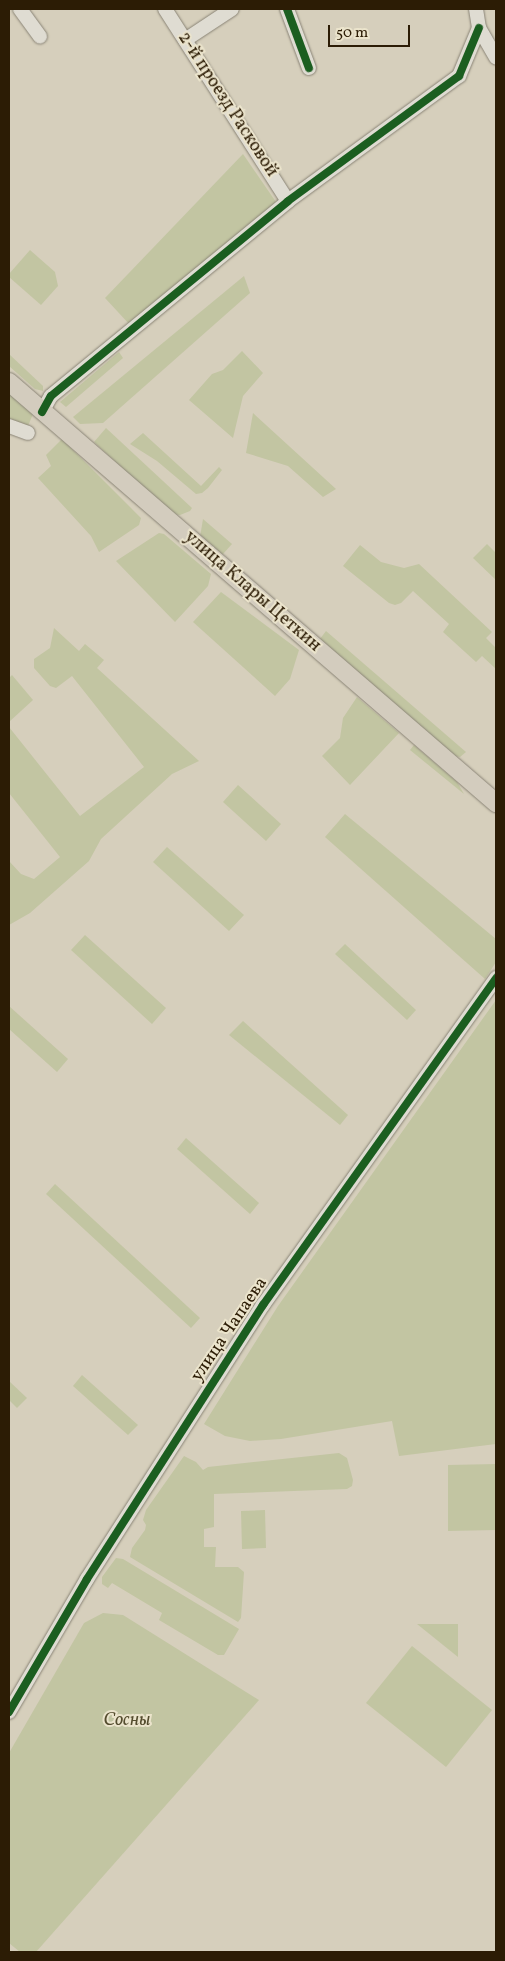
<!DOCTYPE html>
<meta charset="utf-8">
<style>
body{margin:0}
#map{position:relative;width:505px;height:1961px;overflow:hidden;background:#d6cfbc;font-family:Vollkorn,serif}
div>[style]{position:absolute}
.green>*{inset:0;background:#c2c5a2}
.roads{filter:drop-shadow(0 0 1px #8a8476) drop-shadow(0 0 1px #8a8476)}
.minor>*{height:14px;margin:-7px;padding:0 7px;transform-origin:7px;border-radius:7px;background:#dfdcd2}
.major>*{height:18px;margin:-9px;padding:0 9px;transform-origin:9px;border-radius:9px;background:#d3ccbe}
.cycleway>*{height:8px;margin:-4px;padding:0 4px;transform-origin:4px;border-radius:4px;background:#1b5e20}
span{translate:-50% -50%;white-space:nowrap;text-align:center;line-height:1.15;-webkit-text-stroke:4px #ebe4cc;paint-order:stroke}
.street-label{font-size:18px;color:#2c1c05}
.park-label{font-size:18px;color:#544c2e;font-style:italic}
.frame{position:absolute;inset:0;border:10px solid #2c1c05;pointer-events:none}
.scale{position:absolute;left:328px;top:25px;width:82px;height:22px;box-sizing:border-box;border:2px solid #2c1c05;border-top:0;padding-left:6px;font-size:15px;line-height:18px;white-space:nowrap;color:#2c1c05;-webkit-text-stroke:4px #ebe4cc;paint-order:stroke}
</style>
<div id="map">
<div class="green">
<div style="clip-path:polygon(243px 154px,276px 202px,130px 325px,105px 298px)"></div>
<div style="clip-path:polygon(30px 250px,55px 272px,58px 286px,41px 305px,9px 277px,9px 274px)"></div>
<div style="clip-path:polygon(244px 276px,250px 293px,103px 423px,80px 424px,73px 417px)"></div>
<div style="clip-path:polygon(242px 351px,263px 373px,243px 396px,233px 438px,189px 400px,212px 374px,223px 370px)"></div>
<div style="clip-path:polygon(119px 352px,123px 358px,66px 407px,60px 402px)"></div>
<div style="clip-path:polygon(9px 354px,43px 386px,43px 391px,35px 389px,9px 366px)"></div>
<div style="clip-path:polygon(9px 393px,33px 414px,28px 426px,9px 422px)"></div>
<div style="clip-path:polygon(253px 413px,336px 489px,323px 497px,288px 466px,246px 453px)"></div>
<div style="clip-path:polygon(106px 428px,192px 508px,190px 511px,180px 515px,171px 514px,94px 442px)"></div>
<div style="clip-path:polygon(143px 433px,201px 486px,219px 467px,222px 470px,208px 488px,202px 493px,196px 494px,157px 461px,130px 444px)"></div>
<div style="clip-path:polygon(62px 439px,141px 518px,139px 525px,99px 552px,91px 536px,38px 478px,51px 466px,46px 455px)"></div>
<div style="clip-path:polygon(203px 519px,232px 544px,223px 554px,219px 555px,200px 537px)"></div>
<div style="clip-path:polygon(159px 533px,164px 534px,211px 574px,208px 586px,175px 622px,116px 561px)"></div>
<div style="clip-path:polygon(487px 544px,496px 553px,496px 580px,473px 558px)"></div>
<div style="clip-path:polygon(360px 545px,381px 562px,404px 568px,419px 564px,492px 632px,486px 638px,496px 648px,496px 669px,482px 656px,476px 662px,443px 632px,449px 624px,413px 591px,401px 603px,395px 605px,389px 603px,343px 566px)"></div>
<div style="clip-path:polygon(221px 592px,299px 650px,290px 679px,275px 696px,193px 622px)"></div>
<div style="clip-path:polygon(54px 628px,79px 651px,85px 644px,104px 660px,97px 668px,199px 761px,172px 774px,101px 839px,89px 861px,30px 913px,9px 925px,9px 861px,21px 874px,34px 879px,60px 857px,9px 793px,9px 727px,80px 816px,144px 767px,72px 676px,56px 688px,50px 686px,34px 668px,34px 659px,50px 648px)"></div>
<div style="clip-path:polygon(326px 631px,466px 752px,460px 757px,455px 756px,320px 639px)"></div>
<div style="clip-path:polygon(12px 675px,33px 700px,9px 722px,9px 678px)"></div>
<div style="clip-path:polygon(357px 697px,399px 733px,350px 785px,322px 756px,340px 738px,343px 718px)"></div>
<div style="clip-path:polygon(414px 745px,457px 782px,464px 794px,410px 750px)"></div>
<div style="clip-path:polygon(238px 785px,281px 824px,266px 841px,223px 802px)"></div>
<div style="clip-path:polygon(345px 814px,496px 939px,496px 962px,485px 979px,325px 837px)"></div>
<div style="clip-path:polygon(167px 847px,244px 915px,229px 931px,153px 862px)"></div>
<div style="clip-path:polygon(85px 935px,166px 1008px,152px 1024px,71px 950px)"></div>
<div style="clip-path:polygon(345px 944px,416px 1010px,407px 1020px,335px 954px)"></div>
<div style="clip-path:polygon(496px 1000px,496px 1444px,399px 1456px,392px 1421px,281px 1439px,250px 1441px,225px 1436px,204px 1424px,278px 1306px)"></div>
<div style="clip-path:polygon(9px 1006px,68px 1059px,57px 1072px,9px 1029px)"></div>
<div style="clip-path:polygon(243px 1021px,348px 1115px,340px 1125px,229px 1035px)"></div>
<div style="clip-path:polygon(186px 1138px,259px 1203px,250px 1214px,177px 1149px)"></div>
<div style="clip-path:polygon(55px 1184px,200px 1318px,191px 1328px,46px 1194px)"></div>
<div style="clip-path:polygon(82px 1375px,138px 1425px,128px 1435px,73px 1386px)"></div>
<div style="clip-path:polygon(9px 1381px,27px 1398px,17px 1408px,9px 1400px)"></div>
<div style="clip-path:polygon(339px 1453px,347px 1458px,353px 1480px,352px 1486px,347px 1489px,214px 1494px,214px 1527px,204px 1529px,204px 1547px,216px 1547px,215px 1567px,238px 1567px,244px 1572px,241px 1618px,238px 1622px,130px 1557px,132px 1548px,145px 1530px,146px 1525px,143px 1520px,146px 1510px,184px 1456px,196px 1462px,203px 1470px,208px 1467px)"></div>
<div style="clip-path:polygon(496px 1464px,496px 1530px,448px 1531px,448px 1465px)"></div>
<div style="clip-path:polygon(265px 1510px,266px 1548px,242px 1549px,241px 1511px)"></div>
<div style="clip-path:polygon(116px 1558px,123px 1559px,239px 1629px,224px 1655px,218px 1655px,159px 1620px,162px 1613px,112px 1583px,108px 1588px,102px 1584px,102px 1577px)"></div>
<div style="clip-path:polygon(103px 1613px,123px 1615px,259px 1700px,36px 1952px,20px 1952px,9px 1943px,9px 1753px,84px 1623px)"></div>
<div style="clip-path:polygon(417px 1624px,458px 1624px,458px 1657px)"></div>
<div style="clip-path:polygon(412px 1646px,492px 1710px,446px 1767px,366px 1703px)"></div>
</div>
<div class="roads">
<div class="minor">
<div style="left:20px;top:9px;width:34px;rotate:54deg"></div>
<div style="left:165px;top:9px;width:228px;rotate:57.4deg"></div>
<div style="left:287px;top:9px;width:63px;rotate:69.6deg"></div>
<div style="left:476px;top:9px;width:19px;rotate:81deg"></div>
<div style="left:479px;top:28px;width:34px;rotate:60deg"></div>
<div style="left:185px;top:40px;width:56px;rotate:-33.4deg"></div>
<div style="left:42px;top:412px;width:18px;rotate:-61deg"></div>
<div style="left:51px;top:396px;width:307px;rotate:-39.4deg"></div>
<div style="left:288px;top:201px;width:212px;rotate:-36.2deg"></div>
<div style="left:459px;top:76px;width:52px;rotate:-67.4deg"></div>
<div style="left:9px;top:426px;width:20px;rotate:20deg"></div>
<div style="left:9px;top:1712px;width:154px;rotate:-59.6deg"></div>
<div style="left:87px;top:1579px;width:326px;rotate:-57.3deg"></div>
<div style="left:263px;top:1305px;width:402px;rotate:-54.5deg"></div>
</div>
<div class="major">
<div style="left:9px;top:382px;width:644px;rotate:40.84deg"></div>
</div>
</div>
<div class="cycleway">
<div style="left:287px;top:9px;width:63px;rotate:69.6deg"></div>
<div style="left:42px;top:412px;width:18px;rotate:-61deg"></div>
<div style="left:51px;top:396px;width:307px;rotate:-39.4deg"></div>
<div style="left:288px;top:201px;width:212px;rotate:-36.2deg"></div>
<div style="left:459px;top:76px;width:52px;rotate:-67.4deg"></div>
<div style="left:9px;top:1712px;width:154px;rotate:-59.6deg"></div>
<div style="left:87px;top:1579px;width:326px;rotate:-57.3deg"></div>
<div style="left:263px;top:1305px;width:402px;rotate:-54.5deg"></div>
</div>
<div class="street-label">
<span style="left:227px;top:105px;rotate:57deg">2-й проезд Расковой</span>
<span style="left:252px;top:592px;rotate:41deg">улица Клары Цеткин</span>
<span style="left:230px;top:1330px;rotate:-56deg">улица Чапаева</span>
</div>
<div class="park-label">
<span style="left:127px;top:1721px">Сосны</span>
</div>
<div class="frame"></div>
<div class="scale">50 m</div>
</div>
